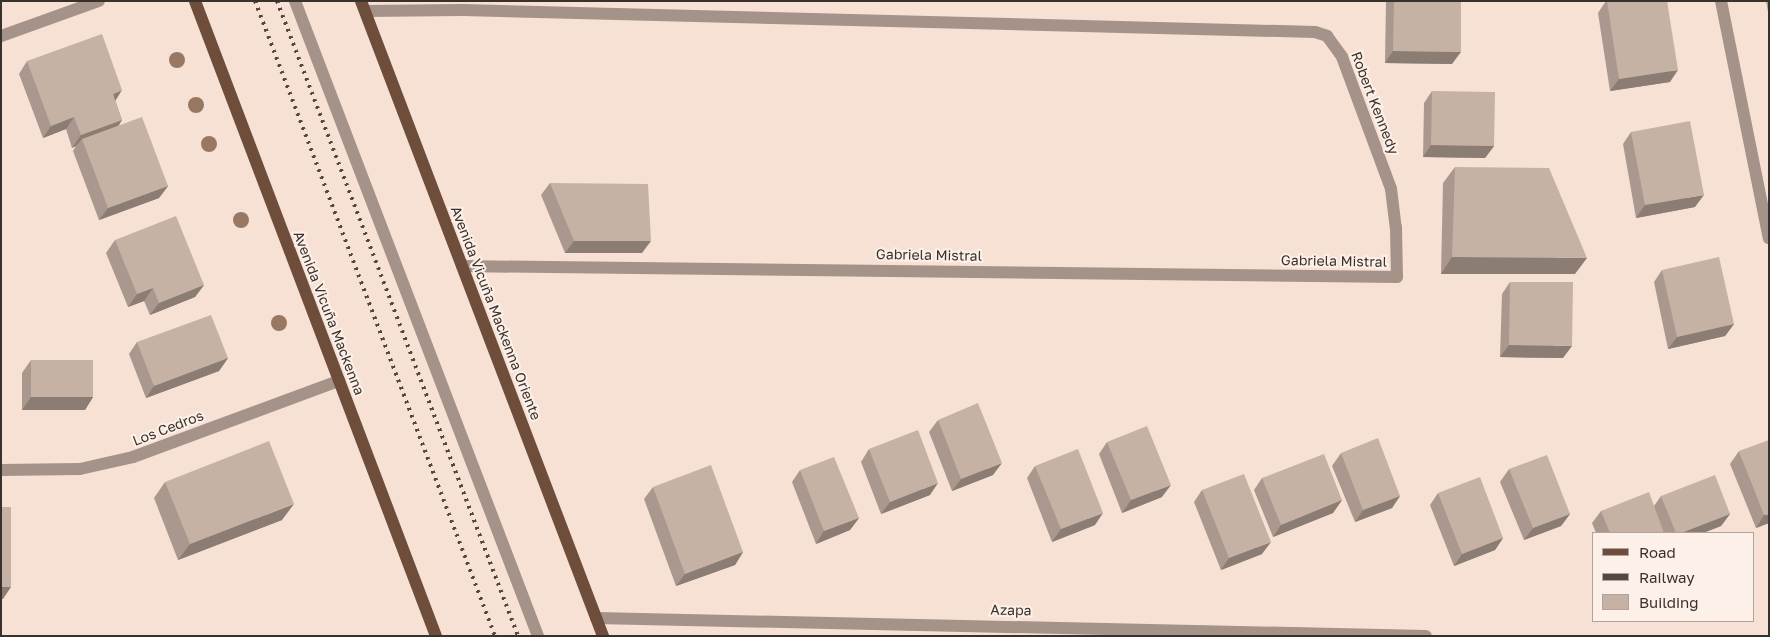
<!DOCTYPE html>
<meta charset="utf-8">
<style>
body{margin:0}
#map{position:relative;width:1770px;height:637px;overflow:hidden;background:#f6e1d4;font-family:"Golos Text",sans-serif}
div>[style]{position:absolute}
.service>*{height:12px;margin:-6px;padding:0 6px;transform-origin:6px;border-radius:6px;background:#a59288}
.minor>*{height:12px;margin:-6px;padding:0 6px;transform-origin:6px;border-radius:6px;background:#a59288}
.primary>*{height:12px;margin:-6px;padding:0 6px;transform-origin:6px;border-radius:6px;background:#6e4e3b}
.rail>*{height:4px;margin-top:-2px;transform-origin:0;background:repeating-linear-gradient(90deg,#524842 0 2.5px,transparent 0 7.5px)}
.trees>*{width:16px;height:16px;margin:-8px;border-radius:50%;background:#987863}
.wall>*{inset:0;background:#aa988e}
.shaded-wall>*{inset:0;background:#8b7c74}
.building>*{inset:0;background:#c6b1a5}
span{translate:-50% -50%;white-space:nowrap;text-align:center;line-height:1.15;-webkit-text-stroke:4px #fdf0e8;paint-order:stroke}
.street-label{font-size:14px;color:#39312c}
.frame{position:absolute;inset:0;border:2px solid #39312c;pointer-events:none}
.legend{position:absolute;left:1592px;top:532px;width:162px;height:90px;box-sizing:border-box;background:#fdf0e8;border:1px solid #afa49d;margin:0;padding:6px 9px;list-style:none;font-size:15px;color:#39312c}
.legend li{display:flex;align-items:center;gap:10px;height:25px}
.legend b{width:25px;border:1px solid #afa49d}
</style>
<div id="map">
<div class="service">
<div style="left:295px;top:1px;width:680px;rotate:69.06deg"></div>
</div>
<div class="minor">
<div style="left:1721px;top:1px;width:242px;rotate:78.6deg"></div>
<div style="left:365px;top:11px;width:98px;rotate:-0.6deg"></div>
<div style="left:463px;top:10px;width:852px;rotate:1.48deg"></div>
<div style="left:1315px;top:32px;width:13px;rotate:18deg"></div>
<div style="left:1327px;top:36px;width:26px;rotate:54deg"></div>
<div style="left:1342px;top:57px;width:141px;rotate:69.6deg"></div>
<div style="left:1391px;top:189px;width:38px;rotate:83deg"></div>
<div style="left:1396px;top:227px;width:50px;rotate:88.9deg"></div>
<div style="left:1397px;top:277px;width:935px;rotate:-179.33deg"></div>
<div style="left:1px;top:36px;width:104px;rotate:-19.7deg"></div>
<div style="left:1px;top:470px;width:79px;rotate:-0.7deg"></div>
<div style="left:80px;top:469px;width:54px;rotate:-12.8deg"></div>
<div style="left:133px;top:457px;width:220px;rotate:-20.3deg"></div>
<div style="left:596px;top:618px;width:830px;rotate:1.24deg"></div>
</div>
<div class="primary">
<div style="left:195px;top:1px;width:679px;rotate:69.22deg"></div>
<div style="left:361px;top:1px;width:680px;rotate:69.14deg"></div>
</div>
<div class="rail">
<div style="left:255px;top:1px;width:679px;rotate:69.3deg"></div>
<div style="left:277px;top:1px;width:679px;rotate:69.22deg"></div>
</div>
<div class="trees">
<div style="left:177px;top:60px"></div>
<div style="left:196px;top:105px"></div>
<div style="left:209px;top:144px"></div>
<div style="left:241px;top:220px"></div>
<div style="left:279px;top:323px"></div>
</div>
<div class="wall">
<div style="clip-path:polygon(1386px 1px,1461px 1px,1452px 64px,1385px 63px)"></div>
<div style="clip-path:polygon(1606px 1px,1667px 1px,1670px 82px,1610px 91px,1598px 13px)"></div>
<div style="clip-path:polygon(1766px 1px,1769px 1px,1769px 17px)"></div>
<div style="clip-path:polygon(27px 61px,115px 100px,122px 120px,119px 125px,168px 186px,159px 198px,99px 220px,73px 151px,76px 146px,72px 148px,66px 129px,43px 138px,19px 74px)"></div>
<div style="clip-path:polygon(1432px 91px,1494px 146px,1485px 158px,1423px 157px,1424px 103px)"></div>
<div style="clip-path:polygon(1631px 132px,1695px 207px,1636px 218px,1623px 144px)"></div>
<div style="clip-path:polygon(1455px 167px,1575px 274px,1441px 274px,1443px 183px)"></div>
<div style="clip-path:polygon(550px 183px,642px 253px,565px 253px,541px 195px)"></div>
<div style="clip-path:polygon(115px 240px,204px 285px,195px 297px,150px 315px,144px 301px,128px 307px,106px 253px)"></div>
<div style="clip-path:polygon(1662px 270px,1734px 324px,1725px 336px,1668px 349px,1654px 282px)"></div>
<div style="clip-path:polygon(1510px 282px,1563px 358px,1500px 357px,1502px 294px)"></div>
<div style="clip-path:polygon(137px 342px,228px 358px,219px 371px,146px 398px,129px 354px)"></div>
<div style="clip-path:polygon(31px 360px,93px 397px,85px 410px,22px 410px,22px 373px)"></div>
<div style="clip-path:polygon(938px 420px,993px 475px,952px 491px,929px 432px)"></div>
<div style="clip-path:polygon(1107px 442px,1162px 497px,1122px 513px,1099px 454px)"></div>
<div style="clip-path:polygon(869px 449px,930px 495px,881px 514px,861px 462px)"></div>
<div style="clip-path:polygon(1739px 451px,1769px 523px,1756px 528px,1730px 464px)"></div>
<div style="clip-path:polygon(1341px 453px,1400px 496px,1392px 508px,1355px 522px,1332px 466px)"></div>
<div style="clip-path:polygon(1035px 466px,1095px 525px,1052px 542px,1027px 478px)"></div>
<div style="clip-path:polygon(1509px 469px,1570px 514px,1561px 526px,1524px 540px,1500px 482px)"></div>
<div style="clip-path:polygon(800px 470px,859px 518px,850px 530px,816px 544px,792px 482px)"></div>
<div style="clip-path:polygon(1262px 478px,1342px 500px,1333px 513px,1273px 537px,1254px 490px)"></div>
<div style="clip-path:polygon(165px 482px,282px 520px,178px 560px,154px 498px)"></div>
<div style="clip-path:polygon(653px 487px,743px 552px,735px 565px,676px 586px,644px 499px)"></div>
<div style="clip-path:polygon(1202px 490px,1262px 554px,1221px 570px,1194px 502px)"></div>
<div style="clip-path:polygon(1438px 493px,1503px 538px,1495px 550px,1454px 566px,1430px 505px)"></div>
<div style="clip-path:polygon(1661px 496px,1730px 514px,1721px 526px,1703px 533px,1596px 533px,1592px 523px,1601px 511px,1654px 506px)"></div>
</div>
<div class="shaded-wall">
<div style="clip-path:polygon(1393px 51px,1461px 52px,1452px 64px,1385px 63px)"></div>
<div style="clip-path:polygon(1678px 70px,1670px 82px,1610px 91px,1619px 79px)"></div>
<div style="clip-path:polygon(122px 90px,114px 103px,113px 94px)"></div>
<div style="clip-path:polygon(74px 117px,66px 129px,43px 138px,51px 126px)"></div>
<div style="clip-path:polygon(122px 120px,114px 132px,82px 139px,76px 146px,72px 148px,81px 135px)"></div>
<div style="clip-path:polygon(1431px 145px,1494px 146px,1485px 158px,1423px 157px)"></div>
<div style="clip-path:polygon(168px 186px,159px 198px,99px 220px,108px 208px)"></div>
<div style="clip-path:polygon(1704px 195px,1695px 207px,1636px 218px,1645px 205px)"></div>
<div style="clip-path:polygon(574px 241px,651px 241px,642px 253px,565px 253px)"></div>
<div style="clip-path:polygon(1452px 257px,1587px 258px,1575px 274px,1441px 274px)"></div>
<div style="clip-path:polygon(204px 285px,195px 297px,150px 315px,159px 303px)"></div>
<div style="clip-path:polygon(153px 288px,144px 301px,128px 307px,137px 294px)"></div>
<div style="clip-path:polygon(1734px 324px,1725px 336px,1668px 349px,1677px 337px)"></div>
<div style="clip-path:polygon(1509px 345px,1572px 346px,1563px 358px,1500px 357px)"></div>
<div style="clip-path:polygon(228px 358px,219px 371px,146px 398px,154px 386px)"></div>
<div style="clip-path:polygon(31px 397px,93px 397px,85px 410px,22px 410px)"></div>
<div style="clip-path:polygon(1002px 463px,993px 475px,952px 491px,961px 479px)"></div>
<div style="clip-path:polygon(938px 483px,930px 495px,881px 514px,890px 502px)"></div>
<div style="clip-path:polygon(1171px 485px,1162px 497px,1122px 513px,1131px 500px)"></div>
<div style="clip-path:polygon(1400px 496px,1392px 508px,1355px 522px,1363px 510px)"></div>
<div style="clip-path:polygon(1342px 500px,1333px 513px,1273px 537px,1281px 525px)"></div>
<div style="clip-path:polygon(294px 504px,282px 520px,178px 560px,190px 544px)"></div>
<div style="clip-path:polygon(1103px 513px,1095px 525px,1052px 542px,1061px 529px)"></div>
<div style="clip-path:polygon(1570px 514px,1561px 526px,1524px 540px,1533px 528px)"></div>
<div style="clip-path:polygon(1730px 514px,1721px 526px,1703px 533px,1681px 533px)"></div>
<div style="clip-path:polygon(1769px 514px,1769px 523px,1756px 528px,1764px 515px)"></div>
<div style="clip-path:polygon(859px 518px,850px 530px,816px 544px,824px 531px)"></div>
<div style="clip-path:polygon(1503px 538px,1495px 550px,1454px 566px,1462px 554px)"></div>
<div style="clip-path:polygon(1271px 542px,1262px 554px,1221px 570px,1229px 558px)"></div>
<div style="clip-path:polygon(743px 552px,735px 565px,676px 586px,685px 574px)"></div>
<div style="clip-path:polygon(1px 587px,11px 587px,3px 599px,1px 599px)"></div>
</div>
<div class="building">
<div style="clip-path:polygon(1394px 1px,1461px 1px,1461px 52px,1393px 51px)"></div>
<div style="clip-path:polygon(1607px 1px,1667px 1px,1678px 70px,1619px 79px)"></div>
<div style="clip-path:polygon(102px 34px,122px 90px,113px 94px,122px 120px,81px 135px,74px 117px,51px 126px,27px 61px)"></div>
<div style="clip-path:polygon(1432px 91px,1495px 92px,1494px 146px,1431px 145px)"></div>
<div style="clip-path:polygon(142px 117px,168px 186px,108px 208px,82px 139px)"></div>
<div style="clip-path:polygon(1690px 121px,1704px 195px,1645px 205px,1631px 132px)"></div>
<div style="clip-path:polygon(1455px 167px,1549px 168px,1587px 258px,1452px 257px)"></div>
<div style="clip-path:polygon(550px 183px,648px 184px,651px 241px,574px 241px)"></div>
<div style="clip-path:polygon(176px 216px,204px 285px,159px 303px,153px 288px,137px 294px,115px 240px)"></div>
<div style="clip-path:polygon(1719px 257px,1734px 324px,1677px 337px,1662px 270px)"></div>
<div style="clip-path:polygon(1510px 282px,1573px 282px,1572px 346px,1509px 345px)"></div>
<div style="clip-path:polygon(211px 315px,228px 358px,154px 386px,137px 342px)"></div>
<div style="clip-path:polygon(31px 360px,93px 360px,93px 397px,31px 397px)"></div>
<div style="clip-path:polygon(978px 403px,1002px 463px,961px 479px,938px 420px)"></div>
<div style="clip-path:polygon(1147px 426px,1171px 485px,1131px 500px,1107px 442px)"></div>
<div style="clip-path:polygon(918px 430px,938px 483px,890px 502px,869px 449px)"></div>
<div style="clip-path:polygon(1378px 438px,1400px 496px,1363px 510px,1341px 453px)"></div>
<div style="clip-path:polygon(1769px 440px,1769px 514px,1764px 515px,1739px 451px)"></div>
<div style="clip-path:polygon(269px 441px,294px 504px,190px 544px,165px 482px)"></div>
<div style="clip-path:polygon(1078px 449px,1103px 513px,1061px 529px,1035px 466px)"></div>
<div style="clip-path:polygon(1324px 454px,1342px 500px,1281px 525px,1262px 478px)"></div>
<div style="clip-path:polygon(1547px 455px,1570px 514px,1533px 528px,1509px 469px)"></div>
<div style="clip-path:polygon(834px 457px,859px 518px,824px 531px,800px 470px)"></div>
<div style="clip-path:polygon(711px 465px,743px 552px,685px 574px,653px 487px)"></div>
<div style="clip-path:polygon(1244px 474px,1271px 542px,1229px 558px,1202px 490px)"></div>
<div style="clip-path:polygon(1715px 475px,1730px 514px,1681px 533px,1676px 533px,1661px 496px)"></div>
<div style="clip-path:polygon(1480px 477px,1503px 538px,1462px 554px,1438px 493px)"></div>
<div style="clip-path:polygon(1649px 492px,1664px 533px,1610px 533px,1601px 511px)"></div>
<div style="clip-path:polygon(1px 507px,11px 507px,11px 587px,1px 587px)"></div>
</div>
<div class="street-label">
<span style="left:1375px;top:103px;rotate:69deg">Robert Kennedy</span>
<span style="left:929px;top:255px;rotate:1deg">Gabriela Mistral</span>
<span style="left:1334px;top:261px;rotate:1deg">Gabriela Mistral</span>
<span style="left:329px;top:313px;rotate:69deg">Avenida Vicuña Mackenna</span>
<span style="left:496px;top:313px;rotate:69deg">Avenida Vicuña Mackenna Oriente</span>
<span style="left:168px;top:428px;rotate:-21deg">Los Cedros</span>
<span style="left:1011px;top:610px;rotate:1deg">Azapa</span>
</div>
<div class="frame"></div>
<ul class="legend">
<li><b style="height:6px;background:#6e4e3b"></b>Road</li>
<li><b style="height:6px;background:#524842"></b>Railway</li>
<li><b style="height:14px;background:#c6b1a5"></b>Building</li>
</ul>
</div>
